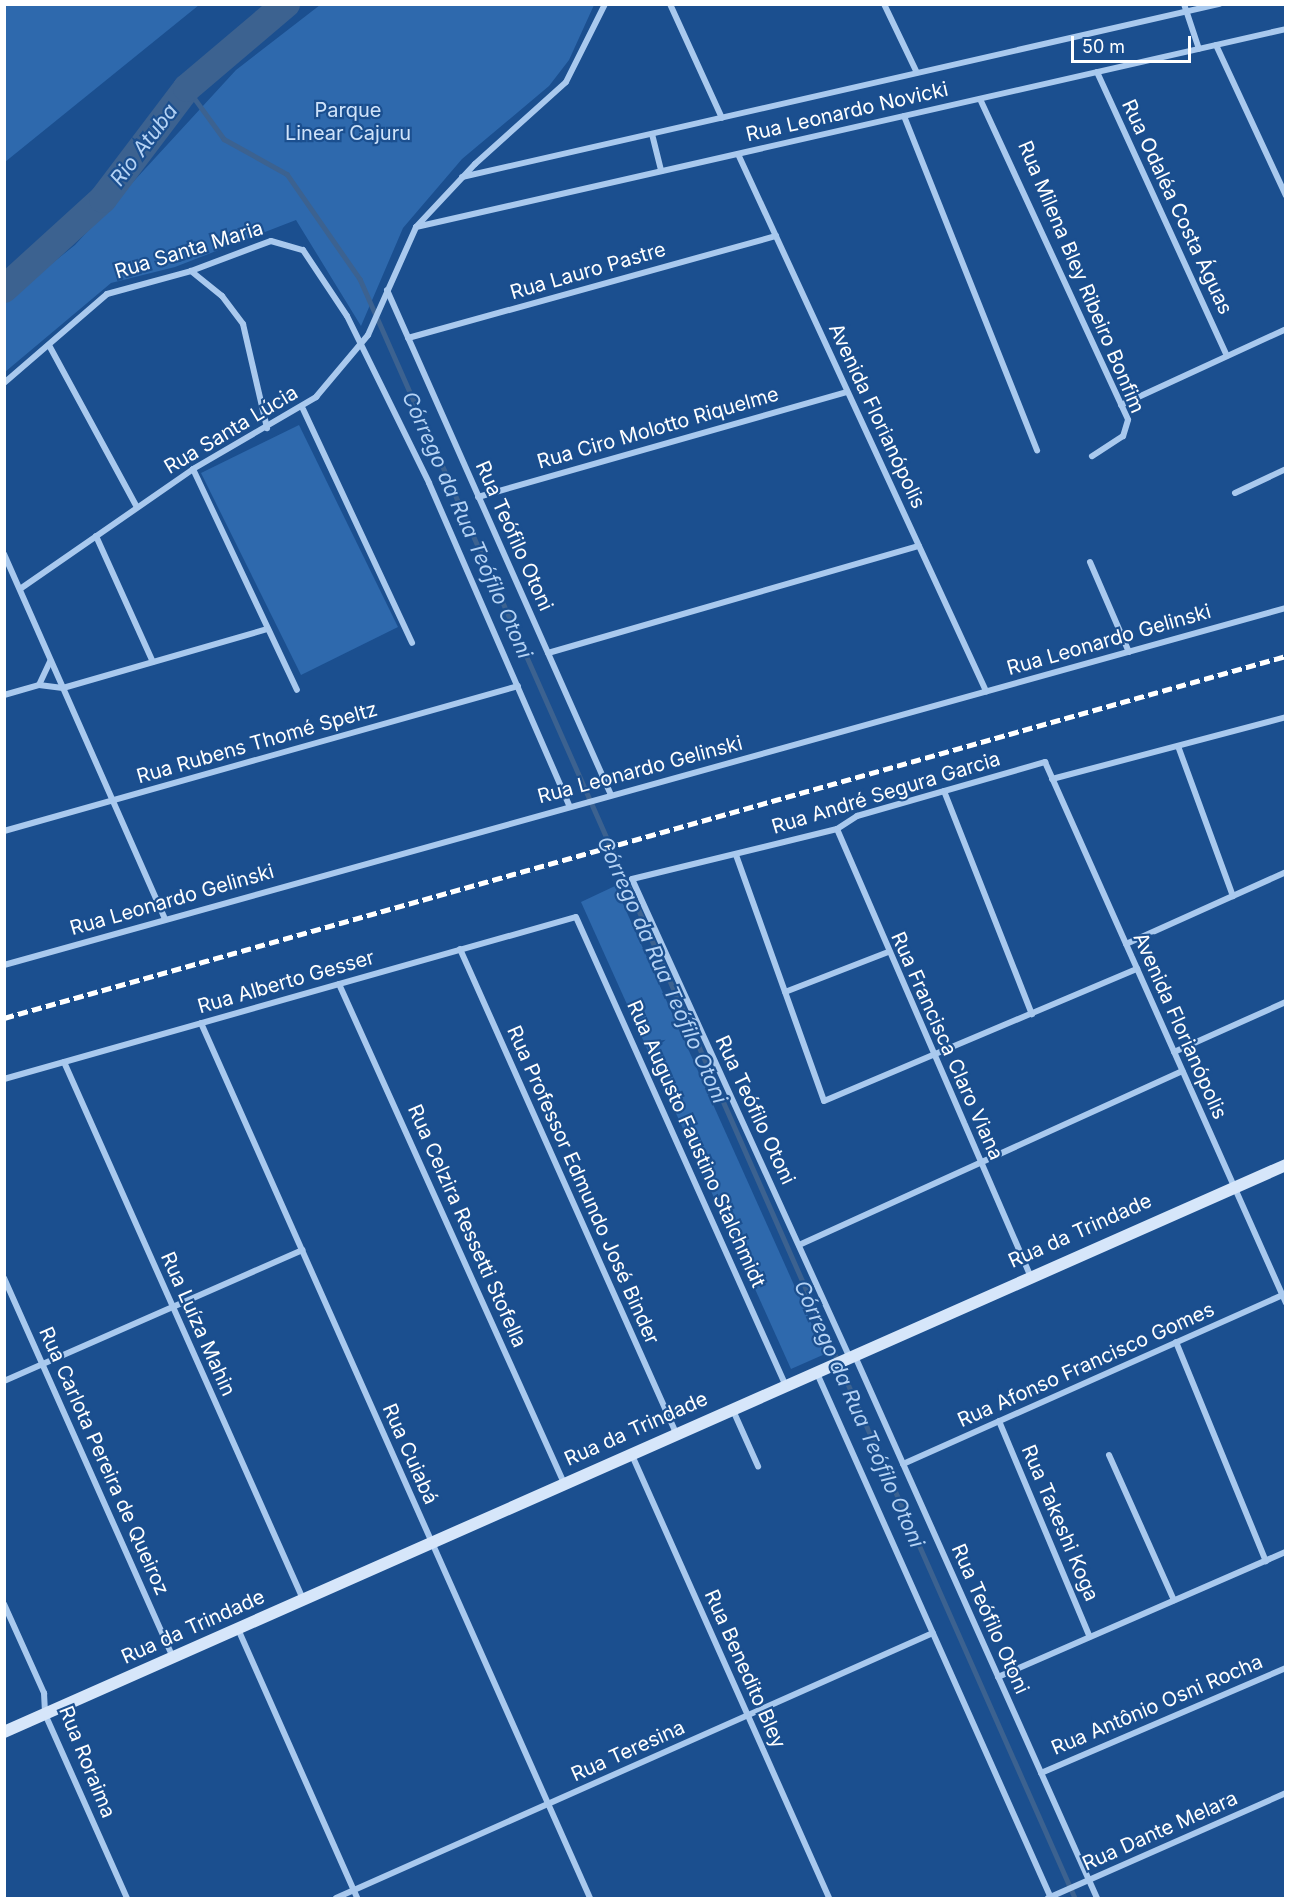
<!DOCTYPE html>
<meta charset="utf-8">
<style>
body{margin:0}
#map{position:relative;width:1290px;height:1903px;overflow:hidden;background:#1b4f8f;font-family:Inter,sans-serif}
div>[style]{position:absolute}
.green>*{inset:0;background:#2e69ad}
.stream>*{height:4.5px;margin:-2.25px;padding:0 2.25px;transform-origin:2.25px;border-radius:2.25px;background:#3c6290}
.river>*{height:28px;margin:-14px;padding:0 14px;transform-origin:14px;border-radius:14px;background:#3c6290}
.minor>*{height:6px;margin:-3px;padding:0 3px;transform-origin:3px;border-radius:3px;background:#a9c9ee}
.secondary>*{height:12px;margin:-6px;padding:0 6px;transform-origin:6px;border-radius:6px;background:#d6e6fa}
.rail>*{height:4.5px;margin-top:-2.25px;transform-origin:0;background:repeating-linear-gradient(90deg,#fff 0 10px,transparent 0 14.5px)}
span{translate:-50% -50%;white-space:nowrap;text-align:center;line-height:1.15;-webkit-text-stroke:4.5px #1b4f8f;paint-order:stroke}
.park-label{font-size:20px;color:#cfe3fa}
.street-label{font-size:20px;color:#fff}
.water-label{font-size:21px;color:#b5d3f5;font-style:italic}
.frame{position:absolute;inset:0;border:6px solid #fff;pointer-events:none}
.scale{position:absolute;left:1071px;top:36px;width:120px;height:27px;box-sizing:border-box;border:3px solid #fff;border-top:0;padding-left:8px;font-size:18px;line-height:21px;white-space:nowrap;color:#fff;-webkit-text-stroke:4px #1b4f8f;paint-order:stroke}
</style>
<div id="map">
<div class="green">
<div style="clip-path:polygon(5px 4px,199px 4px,199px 5px,5px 162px)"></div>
<div style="clip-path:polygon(320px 5px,594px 5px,569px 60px,549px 86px,462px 159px,403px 228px,361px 326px,296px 220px,175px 267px,111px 283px,5px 372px,5px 301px,75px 245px,236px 70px)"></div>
<div style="clip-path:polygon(299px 425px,398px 627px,301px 675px,201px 473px)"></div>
<div style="clip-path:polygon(615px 886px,825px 1354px,791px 1369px,581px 902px)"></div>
</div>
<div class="stream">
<div style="left:187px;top:88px;width:63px;rotate:54deg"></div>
<div style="left:224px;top:139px;width:72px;rotate:29.1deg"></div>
<div style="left:287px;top:174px;width:128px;rotate:55.2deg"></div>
<div style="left:360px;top:279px;width:1770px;rotate:66.17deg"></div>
</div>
<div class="river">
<div style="left:4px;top:289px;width:134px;rotate:-42.3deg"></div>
<div style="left:103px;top:199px;width:139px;rotate:-52.9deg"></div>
<div style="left:187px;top:88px;width:130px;rotate:-40.3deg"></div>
</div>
<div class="minor">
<div style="left:670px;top:4px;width:125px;rotate:65.5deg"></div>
<div style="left:884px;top:4px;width:76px;rotate:64.4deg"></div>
<div style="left:1184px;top:4px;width:47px;rotate:71.6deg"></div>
<div style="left:1216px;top:45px;width:166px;rotate:65.1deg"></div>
<div style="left:1097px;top:72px;width:312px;rotate:65.4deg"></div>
<div style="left:980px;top:99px;width:353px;rotate:65.2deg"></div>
<div style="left:1128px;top:420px;width:17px;rotate:107deg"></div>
<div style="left:1123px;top:436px;width:37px;rotate:147deg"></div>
<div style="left:904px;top:116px;width:360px;rotate:68.3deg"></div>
<div style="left:652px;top:134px;width:38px;rotate:76deg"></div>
<div style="left:738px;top:154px;width:592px;rotate:65.21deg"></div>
<div style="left:462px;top:177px;width:777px;rotate:-12.87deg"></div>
<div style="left:416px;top:227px;width:892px;rotate:-12.82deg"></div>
<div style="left:191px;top:271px;width:40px;rotate:39deg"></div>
<div style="left:222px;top:296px;width:35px;rotate:53deg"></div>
<div style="left:243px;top:324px;width:107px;rotate:77deg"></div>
<div style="left:387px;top:290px;width:552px;rotate:66.08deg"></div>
<div style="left:408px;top:338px;width:382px;rotate:-15.5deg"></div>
<div style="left:50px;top:347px;width:182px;rotate:61.5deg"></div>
<div style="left:4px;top:383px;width:136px;rotate:-40.8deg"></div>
<div style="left:107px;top:294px;width:87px;rotate:-15.3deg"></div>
<div style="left:191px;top:271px;width:85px;rotate:-20.6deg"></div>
<div style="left:271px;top:241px;width:33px;rotate:16deg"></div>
<div style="left:303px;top:250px;width:79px;rotate:56.3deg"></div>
<div style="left:347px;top:316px;width:186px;rotate:63.8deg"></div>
<div style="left:429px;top:483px;width:353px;rotate:66.5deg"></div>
<div style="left:1121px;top:405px;width:182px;rotate:-24.7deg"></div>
<div style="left:303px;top:409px;width:258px;rotate:65deg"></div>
<div style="left:193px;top:469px;width:244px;rotate:64.8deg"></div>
<div style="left:1235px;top:493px;width:56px;rotate:-25.2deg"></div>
<div style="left:478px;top:497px;width:384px;rotate:-15.9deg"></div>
<div style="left:96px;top:536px;width:138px;rotate:65.7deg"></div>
<div style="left:4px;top:554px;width:399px;rotate:66.2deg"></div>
<div style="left:1090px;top:562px;width:98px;rotate:66.6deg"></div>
<div style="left:20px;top:589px;width:211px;rotate:-34.7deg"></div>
<div style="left:193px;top:469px;width:143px;rotate:-30.3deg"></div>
<div style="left:316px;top:397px;width:81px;rotate:-50deg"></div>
<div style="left:368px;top:335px;width:118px;rotate:-66deg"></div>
<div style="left:416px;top:227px;width:86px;rotate:-46.9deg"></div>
<div style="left:475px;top:164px;width:122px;rotate:-42deg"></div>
<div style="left:566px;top:82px;width:87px;rotate:-63.4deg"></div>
<div style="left:548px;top:653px;width:386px;rotate:-16.1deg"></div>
<div style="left:39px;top:685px;width:26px;rotate:-65deg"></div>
<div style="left:4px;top:695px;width:36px;rotate:-16deg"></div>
<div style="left:39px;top:685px;width:24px;rotate:7deg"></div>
<div style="left:63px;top:688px;width:213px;rotate:-16.1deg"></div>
<div style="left:1178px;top:746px;width:160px;rotate:69.9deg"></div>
<div style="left:1052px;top:779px;width:242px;rotate:-14.8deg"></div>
<div style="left:944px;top:791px;width:240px;rotate:68.5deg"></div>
<div style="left:837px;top:829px;width:486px;rotate:66.6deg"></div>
<div style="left:4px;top:831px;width:534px;rotate:-15.75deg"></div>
<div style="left:736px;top:855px;width:261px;rotate:70.3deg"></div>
<div style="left:824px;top:1101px;width:340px;rotate:-22.9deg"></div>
<div style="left:1126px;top:944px;width:175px;rotate:-24.2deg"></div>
<div style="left:460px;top:949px;width:530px;rotate:65.95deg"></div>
<div style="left:4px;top:965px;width:1331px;rotate:-15.56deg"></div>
<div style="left:339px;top:984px;width:547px;rotate:65.73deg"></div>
<div style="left:785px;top:992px;width:110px;rotate:-21.2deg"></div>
<div style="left:201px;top:1023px;width:958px;rotate:66.03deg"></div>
<div style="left:1174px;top:1052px;width:123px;rotate:-24.1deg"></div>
<div style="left:64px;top:1062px;width:588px;rotate:66.01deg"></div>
<div style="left:4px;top:1079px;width:594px;rotate:-15.81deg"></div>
<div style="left:576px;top:917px;width:512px;rotate:65.89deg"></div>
<div style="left:799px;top:1245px;width:421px;rotate:-24.4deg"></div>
<div style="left:4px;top:1278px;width:415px;rotate:66deg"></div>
<div style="left:1176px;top:1342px;width:237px;rotate:67.7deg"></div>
<div style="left:854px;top:1354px;width:596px;rotate:65.93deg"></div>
<div style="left:849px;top:1356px;width:524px;rotate:-114.46deg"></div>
<div style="left:632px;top:879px;width:211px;rotate:-13.7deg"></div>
<div style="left:837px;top:829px;width:24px;rotate:-33deg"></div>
<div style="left:857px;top:816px;width:196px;rotate:-16deg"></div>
<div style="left:1045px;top:762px;width:592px;rotate:65.99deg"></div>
<div style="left:816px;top:1371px;width:577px;rotate:65.97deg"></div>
<div style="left:4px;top:1381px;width:326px;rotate:-23.7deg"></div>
<div style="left:732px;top:1408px;width:64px;rotate:65.9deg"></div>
<div style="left:999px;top:1421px;width:234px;rotate:67.2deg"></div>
<div style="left:631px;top:1453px;width:487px;rotate:66deg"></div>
<div style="left:1109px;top:1455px;width:159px;rotate:65.9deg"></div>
<div style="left:903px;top:1464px;width:415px;rotate:-24deg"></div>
<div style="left:4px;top:1604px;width:98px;rotate:65.8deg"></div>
<div style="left:44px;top:1693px;width:21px;rotate:87deg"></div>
<div style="left:45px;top:1714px;width:201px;rotate:66deg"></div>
<div style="left:238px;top:1629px;width:294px;rotate:66.1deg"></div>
<div style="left:998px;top:1677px;width:314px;rotate:-23.5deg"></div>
<div style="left:1041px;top:1773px;width:267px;rotate:-23.2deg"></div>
<div style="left:336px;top:1898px;width:653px;rotate:-23.94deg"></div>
<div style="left:1048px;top:1898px;width:260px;rotate:-23.8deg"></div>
</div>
<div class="secondary">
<div style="left:4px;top:1732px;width:1402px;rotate:-23.86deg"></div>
</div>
<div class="rail">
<div style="left:4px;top:1018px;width:1332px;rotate:-15.77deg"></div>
</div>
<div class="park-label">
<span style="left:348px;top:122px">Parque<br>Linear Cajuru</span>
</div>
<div class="street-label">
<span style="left:847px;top:112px;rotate:-13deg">Rua Leonardo Novicki</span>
<span style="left:1177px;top:207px;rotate:65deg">Rua Odaléa Costa Águas</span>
<span style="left:189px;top:250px;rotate:-17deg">Rua Santa Maria</span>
<span style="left:588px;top:271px;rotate:-16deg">Rua Lauro Pastre</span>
<span style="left:1081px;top:277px;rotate:67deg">Rua Milena Bley Ribeiro Bonfim</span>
<span style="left:877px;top:416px;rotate:65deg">Avenida Florianópolis</span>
<span style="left:658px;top:428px;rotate:-16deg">Rua Ciro Molotto Riquelme</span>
<span style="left:231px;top:430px;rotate:-31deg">Rua Santa Lúcia</span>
<span style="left:514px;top:536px;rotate:66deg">Rua Teófilo Otoni</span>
<span style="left:1109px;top:640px;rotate:-16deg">Rua Leonardo Gelinski</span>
<span style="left:257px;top:743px;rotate:-16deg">Rua Rubens Thomé Speltz</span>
<span style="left:640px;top:770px;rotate:-15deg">Rua Leonardo Gelinski</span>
<span style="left:886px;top:793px;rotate:-17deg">Rua André Segura Garcia</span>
<span style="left:172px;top:900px;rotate:-16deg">Rua Leonardo Gelinski</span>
<span style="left:286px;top:982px;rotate:-16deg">Rua Alberto Gesser</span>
<span style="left:1180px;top:1026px;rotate:66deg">Avenida Florianópolis</span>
<span style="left:947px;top:1046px;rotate:66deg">Rua Francisca Claro Viana</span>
<span style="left:755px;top:1110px;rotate:65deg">Rua Teófilo Otoni</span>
<span style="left:696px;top:1144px;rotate:66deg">Rua Augusto Faustino Stalchmidt</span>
<span style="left:583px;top:1185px;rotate:66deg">Rua Professor Edmundo José Binder</span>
<span style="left:467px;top:1226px;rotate:66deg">Rua Celzira Ressetti Stofella</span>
<span style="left:1080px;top:1231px;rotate:-24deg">Rua da Trindade</span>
<span style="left:198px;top:1324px;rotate:66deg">Rua Luíza Mahin</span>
<span style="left:1086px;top:1365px;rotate:-24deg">Rua Afonso Francisco Gomes</span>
<span style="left:636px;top:1429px;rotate:-24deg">Rua da Trindade</span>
<span style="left:410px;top:1454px;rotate:66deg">Rua Cuiabá</span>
<span style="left:104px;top:1461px;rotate:66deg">Rua Carlota Pereira de Queiroz</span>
<span style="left:1060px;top:1523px;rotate:67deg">Rua Takeshi Koga</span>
<span style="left:990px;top:1619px;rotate:66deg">Rua Teófilo Otoni</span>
<span style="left:193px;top:1627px;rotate:-24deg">Rua da Trindade</span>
<span style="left:745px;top:1669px;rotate:66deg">Rua Benedito Bley</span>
<span style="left:1157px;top:1705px;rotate:-23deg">Rua Antônio Osni Rocha</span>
<span style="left:628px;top:1751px;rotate:-24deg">Rua Teresina</span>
<span style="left:87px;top:1762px;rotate:68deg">Rua Roraima</span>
<span style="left:1160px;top:1831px;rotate:-24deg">Rua Dante Melara</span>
</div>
<div class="water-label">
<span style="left:144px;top:145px;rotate:-53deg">Rio Atuba</span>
<span style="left:467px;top:525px;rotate:66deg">Córrego da Rua Teófilo Otoni</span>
<span style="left:662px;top:970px;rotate:66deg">Córrego da Rua Teófilo Otoni</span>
<span style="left:859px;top:1414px;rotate:66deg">Córrego da Rua Teófilo Otoni</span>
</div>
<div class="frame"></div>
<div class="scale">50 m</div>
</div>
